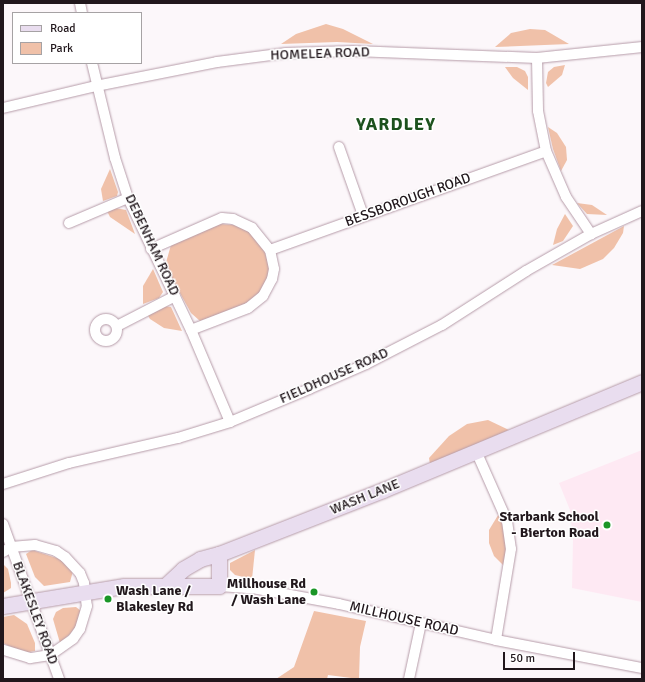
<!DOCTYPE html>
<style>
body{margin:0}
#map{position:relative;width:645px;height:682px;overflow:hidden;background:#fcf7fa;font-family:Signika,sans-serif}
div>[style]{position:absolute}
.built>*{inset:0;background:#fee9f3}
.green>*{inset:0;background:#f0c1a9}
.roads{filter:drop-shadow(0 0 1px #b69ca9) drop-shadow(0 0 1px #b69ca9)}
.street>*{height:10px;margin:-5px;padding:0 5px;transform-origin:5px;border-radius:5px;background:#fff}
.street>.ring{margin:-5px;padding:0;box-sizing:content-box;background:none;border:10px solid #fff;border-radius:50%}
.secondary>*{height:15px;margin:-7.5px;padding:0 7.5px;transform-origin:7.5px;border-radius:7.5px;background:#e9ddef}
.dots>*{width:11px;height:11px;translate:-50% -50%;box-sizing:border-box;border:2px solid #fff;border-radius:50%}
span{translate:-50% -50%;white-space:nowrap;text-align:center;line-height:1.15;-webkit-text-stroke:3px #fff;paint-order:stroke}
.street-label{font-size:14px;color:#21171c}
.poi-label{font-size:14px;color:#21171c;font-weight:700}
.right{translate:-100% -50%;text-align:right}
.left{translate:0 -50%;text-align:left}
.district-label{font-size:18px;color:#1c511d;font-weight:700;letter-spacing:1px}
.frame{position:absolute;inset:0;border:4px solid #21171c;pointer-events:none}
.legend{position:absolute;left:12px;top:12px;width:130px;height:52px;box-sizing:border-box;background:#fff;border:1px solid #a6a2a4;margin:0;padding:5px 7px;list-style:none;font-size:12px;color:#21171c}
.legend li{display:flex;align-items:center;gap:8px;height:20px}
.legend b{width:20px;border:1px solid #a6a2a4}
.scale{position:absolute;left:503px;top:652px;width:72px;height:18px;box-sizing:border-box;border:2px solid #21171c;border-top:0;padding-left:5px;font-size:12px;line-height:14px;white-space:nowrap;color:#21171c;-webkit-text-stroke:3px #fff;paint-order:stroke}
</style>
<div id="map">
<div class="built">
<div style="clip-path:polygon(642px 450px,642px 602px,572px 588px,573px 540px,570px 510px,559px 483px)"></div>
</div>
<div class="green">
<div style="clip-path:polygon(326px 24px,343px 29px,373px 44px,337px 42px,281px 44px,296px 34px)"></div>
<div style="clip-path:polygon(530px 29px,545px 30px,569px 44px,495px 47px,511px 33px)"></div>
<div style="clip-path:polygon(565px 65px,562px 75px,548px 87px,546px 83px,548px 72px,554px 67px)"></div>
<div style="clip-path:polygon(505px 67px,517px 67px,525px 71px,528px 77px,528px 90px,513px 78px)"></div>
<div style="clip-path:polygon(548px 127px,557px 133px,566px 147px,567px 160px,561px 171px,553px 149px)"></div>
<div style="clip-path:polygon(110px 169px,118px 192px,117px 196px,103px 201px,101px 189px)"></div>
<div style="clip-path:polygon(577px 203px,592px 205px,607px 215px,587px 214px)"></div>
<div style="clip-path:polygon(115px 208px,126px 210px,135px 234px,110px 217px,107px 211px)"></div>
<div style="clip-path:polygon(565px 214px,573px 226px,563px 241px,553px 245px,557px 229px)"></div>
<div style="clip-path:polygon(219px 224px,235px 225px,252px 232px,262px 243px,270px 269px,267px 283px,255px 298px,244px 305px,200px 321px,191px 313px,165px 266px,171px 245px)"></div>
<div style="clip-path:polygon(624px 226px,623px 233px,614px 248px,603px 259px,580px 269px,552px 265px)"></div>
<div style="clip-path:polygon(153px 269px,163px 292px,159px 298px,143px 304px,143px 286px)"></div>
<div style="clip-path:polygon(164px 306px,171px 307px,182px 331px,164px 328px,150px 319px,147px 314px)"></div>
<div style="clip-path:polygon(488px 420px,509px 430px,430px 464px,429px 458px,449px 436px,467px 424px)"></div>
<div style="clip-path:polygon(500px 512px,509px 550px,506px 568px,494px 556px,489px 543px,489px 530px)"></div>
<div style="clip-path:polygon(32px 550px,63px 560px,73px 571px,70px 582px,44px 586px,35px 577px,26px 554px)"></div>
<div style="clip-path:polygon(255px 550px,252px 579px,235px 575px,230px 570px,230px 563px)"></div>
<div style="clip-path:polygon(3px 564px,8px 569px,11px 583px,11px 588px,3px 593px)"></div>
<div style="clip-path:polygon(76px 607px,81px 611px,81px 619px,71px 633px,60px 643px,53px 619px,56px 612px,63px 608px)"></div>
<div style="clip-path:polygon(314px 611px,366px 621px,360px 647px,359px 679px,328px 675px,327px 679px,276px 679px,294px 667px)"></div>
<div style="clip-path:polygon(14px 615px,27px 624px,35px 643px,35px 651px,23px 653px,3px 643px,3px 617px)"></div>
</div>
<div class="roads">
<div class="street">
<div style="left:80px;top:3px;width:10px;rotate:79deg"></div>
<div style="left:537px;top:58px;width:53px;rotate:88.9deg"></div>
<div style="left:538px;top:111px;width:41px;rotate:78.7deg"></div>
<div style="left:546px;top:151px;width:50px;rotate:66.5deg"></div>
<div style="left:566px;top:197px;width:45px;rotate:56deg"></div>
<div style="left:92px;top:63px;width:98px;rotate:76.4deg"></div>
<div style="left:115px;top:158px;width:42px;rotate:72deg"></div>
<div style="left:128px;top:198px;width:146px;rotate:64.5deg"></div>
<div style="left:191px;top:330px;width:100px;rotate:67deg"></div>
<div style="left:3px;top:108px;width:96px;rotate:-13.3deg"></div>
<div style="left:96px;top:86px;width:123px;rotate:-11.2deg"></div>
<div style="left:217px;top:62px;width:70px;rotate:-7.4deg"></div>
<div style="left:286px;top:53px;width:68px;rotate:-1.7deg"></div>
<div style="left:354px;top:51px;width:183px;rotate:2.2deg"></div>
<div style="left:537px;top:58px;width:106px;rotate:-6deg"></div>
<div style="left:339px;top:147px;width:72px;rotate:70.6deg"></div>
<div style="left:69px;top:223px;width:64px;rotate:-23deg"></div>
<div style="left:151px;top:249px;width:77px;rotate:-23.6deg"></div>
<div style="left:222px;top:218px;width:11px;rotate:5deg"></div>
<div style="left:233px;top:219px;width:21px;rotate:25deg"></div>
<div style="left:252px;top:228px;width:28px;rotate:51deg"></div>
<div style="left:270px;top:250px;width:19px;rotate:78deg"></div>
<div style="left:274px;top:269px;width:10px;rotate:101deg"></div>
<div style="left:272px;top:279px;width:19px;rotate:118deg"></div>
<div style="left:263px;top:296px;width:19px;rotate:141deg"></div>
<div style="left:248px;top:308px;width:61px;rotate:158.9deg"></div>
<div style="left:270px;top:250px;width:293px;rotate:-19.7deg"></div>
<div class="ring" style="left:95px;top:319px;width:12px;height:12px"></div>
<div style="left:117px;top:326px;width:65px;rotate:-27.3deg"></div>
<div style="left:476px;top:451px;width:77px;rotate:66.1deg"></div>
<div style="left:507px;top:521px;width:28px;rotate:82deg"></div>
<div style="left:511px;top:549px;width:92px;rotate:99.4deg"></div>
<div style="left:3px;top:484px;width:69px;rotate:-17.7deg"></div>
<div style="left:69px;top:463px;width:112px;rotate:-12.9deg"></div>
<div style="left:178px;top:438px;width:54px;rotate:-17.1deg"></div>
<div style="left:230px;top:422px;width:86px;rotate:-22.7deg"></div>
<div style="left:309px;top:389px;width:62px;rotate:-23.7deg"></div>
<div style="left:366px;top:364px;width:85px;rotate:-27.2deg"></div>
<div style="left:442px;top:325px;width:100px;rotate:-32.7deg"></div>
<div style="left:526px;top:271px;width:75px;rotate:-29.6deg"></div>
<div style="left:591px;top:234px;width:56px;rotate:-24.3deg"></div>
<div style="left:3px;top:524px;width:165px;rotate:70.1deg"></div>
<div style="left:3px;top:552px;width:9px;rotate:-32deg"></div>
<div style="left:11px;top:547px;width:24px;rotate:-5deg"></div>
<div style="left:35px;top:545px;width:22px;rotate:16deg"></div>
<div style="left:56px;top:551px;width:11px;rotate:34deg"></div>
<div style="left:65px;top:557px;width:22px;rotate:47deg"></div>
<div style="left:80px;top:573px;width:11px;rotate:68deg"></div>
<div style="left:84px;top:583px;width:23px;rotate:83deg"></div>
<div style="left:87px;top:606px;width:24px;rotate:107deg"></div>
<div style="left:80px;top:629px;width:12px;rotate:125deg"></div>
<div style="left:73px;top:639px;width:28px;rotate:145deg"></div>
<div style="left:50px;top:655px;width:20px;rotate:171deg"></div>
<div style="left:30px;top:658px;width:28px;rotate:-163deg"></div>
<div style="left:219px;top:586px;width:39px;rotate:4deg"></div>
<div style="left:258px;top:589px;width:82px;rotate:10.5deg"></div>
<div style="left:339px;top:604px;width:161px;rotate:12.9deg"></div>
<div style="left:496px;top:640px;width:149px;rotate:10.9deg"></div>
<div style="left:409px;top:679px;width:57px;rotate:-77.9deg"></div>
</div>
<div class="secondary">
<div style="left:165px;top:586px;width:25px;rotate:-43deg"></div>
<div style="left:183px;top:569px;width:20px;rotate:-30deg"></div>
<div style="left:200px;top:559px;width:20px;rotate:-15deg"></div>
<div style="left:219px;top:554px;width:176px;rotate:-21.3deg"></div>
<div style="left:383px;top:490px;width:281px;rotate:-22.6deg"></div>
<div style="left:3px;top:606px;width:123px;rotate:-9.4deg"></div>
<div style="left:124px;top:586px;width:95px"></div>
<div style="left:219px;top:586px;width:32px;rotate:-90deg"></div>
</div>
</div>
<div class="dots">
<div style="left:607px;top:525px;background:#1b9627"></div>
<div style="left:314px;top:592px;background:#1b9627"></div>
<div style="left:108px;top:599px;background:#1b9627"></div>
</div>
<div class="street-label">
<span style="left:320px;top:54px;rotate:-2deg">HOMELEA ROAD</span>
<span style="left:408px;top:200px;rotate:-20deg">BESSBOROUGH ROAD</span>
<span style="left:152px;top:245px;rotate:65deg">DEBENHAM ROAD</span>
<span style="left:334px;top:376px;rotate:-24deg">FIELDHOUSE ROAD</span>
<span style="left:365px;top:497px;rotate:-22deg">WASH LANE</span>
<span style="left:35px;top:613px;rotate:70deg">BLAKESLEY ROAD</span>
<span style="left:404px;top:619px;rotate:13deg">MILLHOUSE ROAD</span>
</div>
<div class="poi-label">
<span class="right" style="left:599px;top:525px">Starbank School<br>- Bierton Road</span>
<span class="right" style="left:306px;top:592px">Millhouse Rd<br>/ Wash Lane</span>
<span class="left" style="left:116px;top:599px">Wash Lane /<br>Blakesley Rd</span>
</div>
<div class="district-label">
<span style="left:396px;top:124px">YARDLEY</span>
</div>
<div class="frame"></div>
<ul class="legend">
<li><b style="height:5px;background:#e9ddef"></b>Road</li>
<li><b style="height:11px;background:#f0c1a9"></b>Park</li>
</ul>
<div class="scale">50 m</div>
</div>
